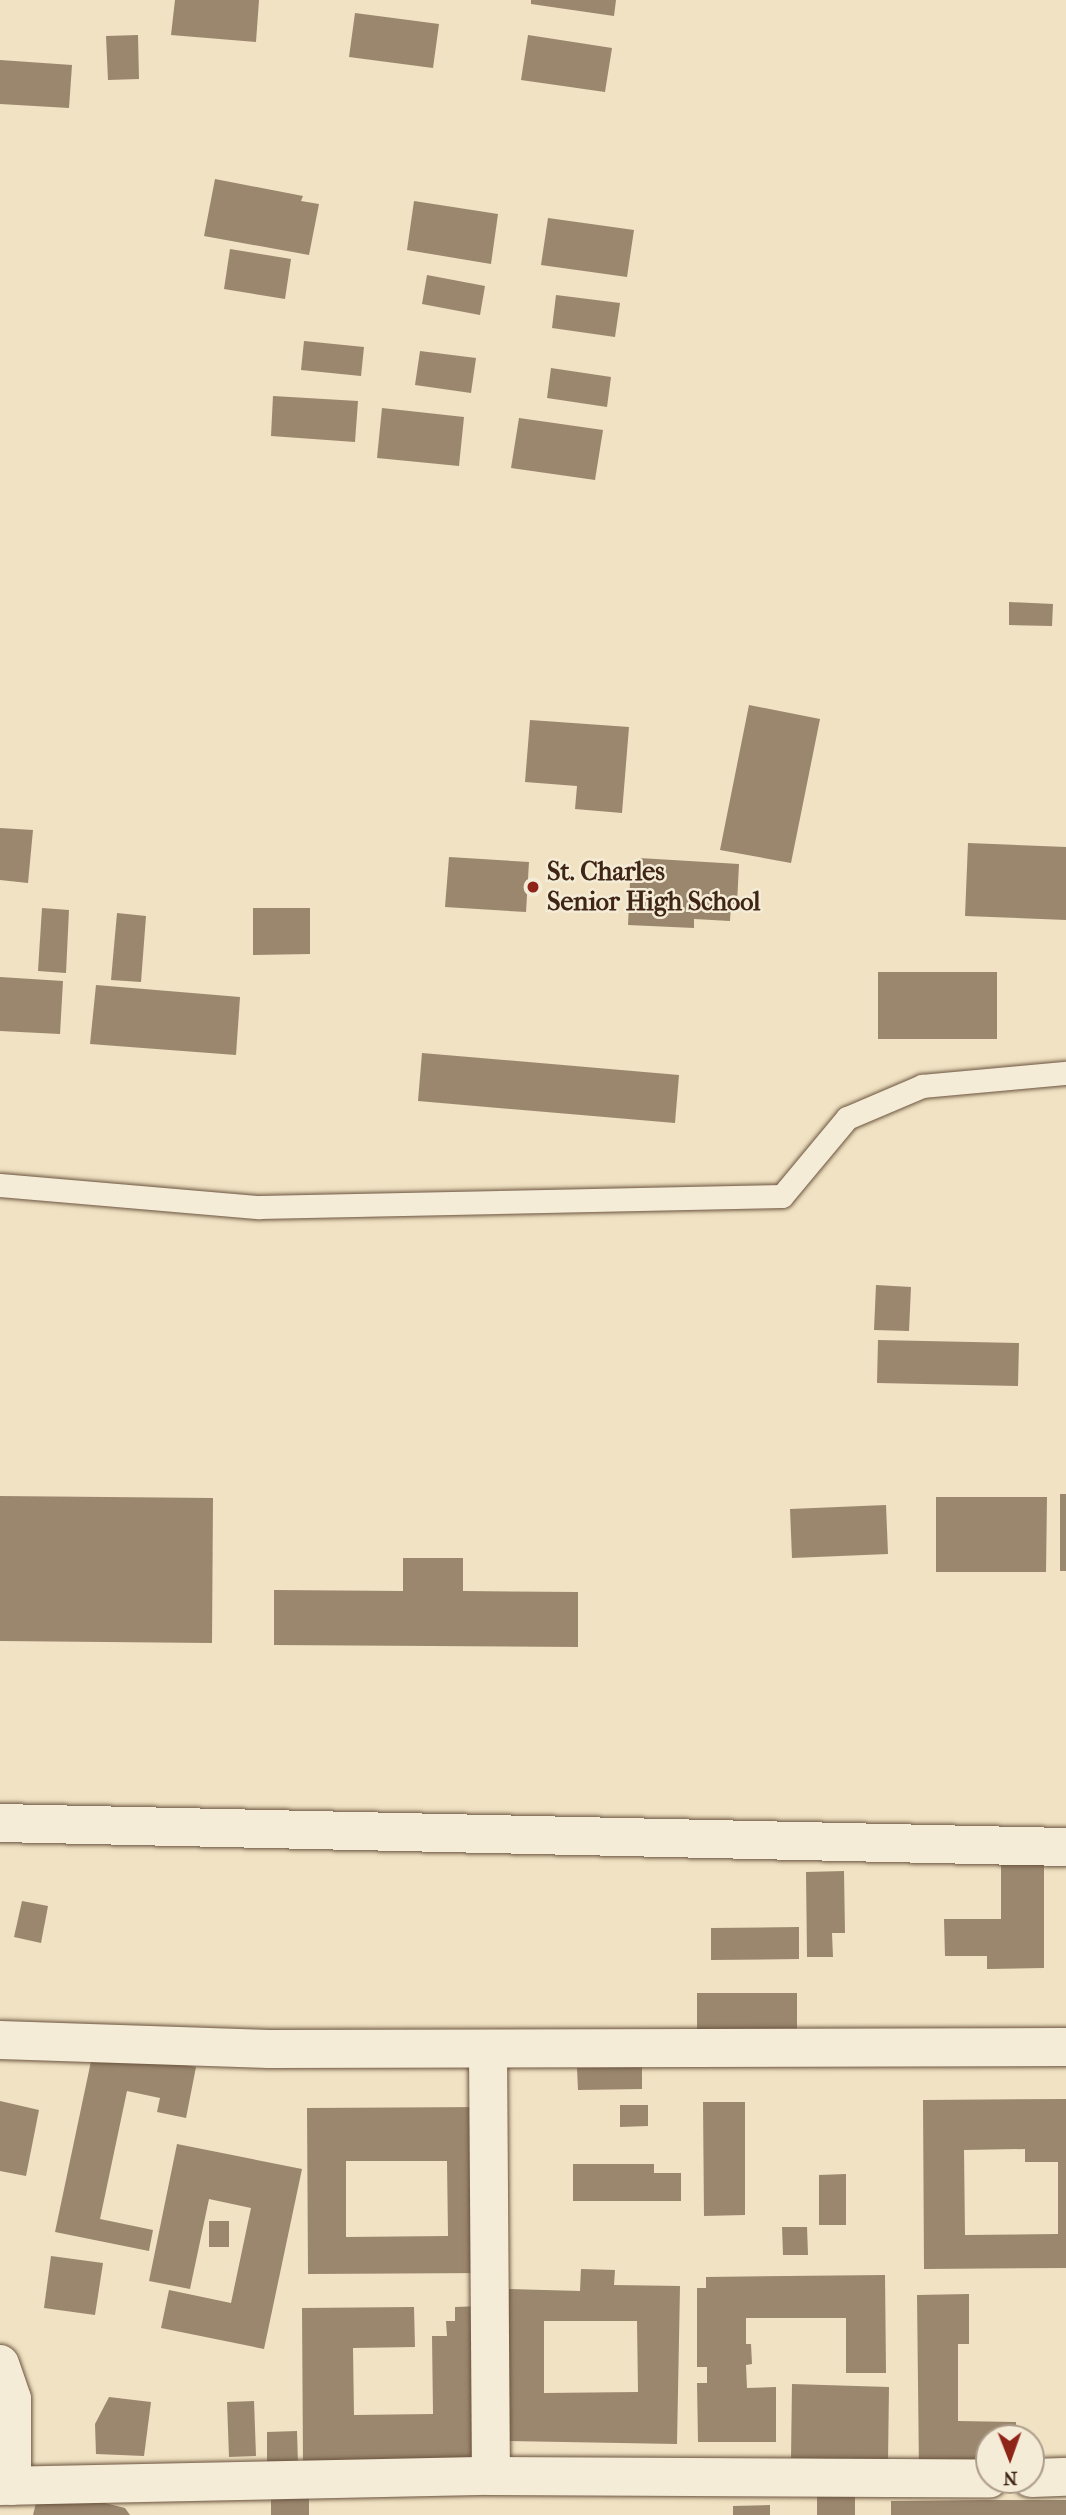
<!DOCTYPE html>
<style>
body{margin:0}
#map{position:relative;width:1066px;height:2515px;overflow:hidden;background:#f0e2c2;font-family:"IM FELL French Canon",serif}
div>[style]{position:absolute}
.building>*{inset:0;background:#9b876e}
.roads{filter:drop-shadow(0 0 2px #6b5440) drop-shadow(0 0 2px #6b5440)}
.service>*{height:23px;margin:-11.5px;padding:0 11.5px;transform-origin:11.5px;border-radius:11.5px;background:#f5ecd7}
.minor>*{height:38px;margin:-19px;padding:0 19px;transform-origin:19px;border-radius:19px;background:#f5ecd7}
.dots>*{width:19px;height:19px;translate:-50% -50%;box-sizing:border-box;border:4px solid #f5ecd7;border-radius:50%}
span{translate:-50% -50%;white-space:nowrap;text-align:center;line-height:1.15;-webkit-text-stroke:5px #f5ecd7;paint-order:stroke}
.poi-label{font-size:26px;color:#3f2514;font-weight:700}
.left{translate:0 -50%;text-align:left}
.north{position:absolute;left:975px;top:2424px;width:70px;height:70px;box-sizing:border-box;background:#f5ecd7;border:2px solid #ac9c89;border-radius:50%;rotate:179deg;font-size:19px;font-weight:700;line-height:28px;text-align:center;color:#3f2514}
.north::after{content:'';display:block;margin:auto;width:24px;height:32px;background:#8f2418;clip-path:polygon(50% 0,100% 100%,50% 72%,0 100%)}
</style>
<div id="map">
<div class="building">
<div style="clip-path:polygon(175px 0,259px 0,256px 42px,171px 35px)"></div>
<div style="clip-path:polygon(531px 0,616px 0,614px 16px,531px 4px)"></div>
<div style="clip-path:polygon(355px 13px,439px 24px,433px 68px,349px 57px)"></div>
<div style="clip-path:polygon(138px 35px,139px 79px,108px 80px,106px 36px)"></div>
<div style="clip-path:polygon(528px 35px,612px 48px,605px 92px,521px 80px)"></div>
<div style="clip-path:polygon(0 60px,72px 65px,69px 108px,0 104px)"></div>
<div style="clip-path:polygon(215px 179px,303px 196px,301px 201px,319px 204px,309px 255px,204px 236px)"></div>
<div style="clip-path:polygon(414px 201px,498px 214px,491px 264px,407px 250px)"></div>
<div style="clip-path:polygon(548px 218px,634px 230px,627px 277px,541px 265px)"></div>
<div style="clip-path:polygon(230px 249px,291px 259px,285px 299px,224px 289px)"></div>
<div style="clip-path:polygon(427px 275px,485px 286px,480px 315px,422px 304px)"></div>
<div style="clip-path:polygon(556px 295px,620px 303px,615px 337px,552px 328px)"></div>
<div style="clip-path:polygon(304px 341px,364px 347px,361px 376px,301px 370px)"></div>
<div style="clip-path:polygon(420px 351px,476px 358px,471px 393px,415px 385px)"></div>
<div style="clip-path:polygon(551px 368px,611px 377px,607px 407px,547px 398px)"></div>
<div style="clip-path:polygon(273px 396px,358px 401px,355px 442px,271px 436px)"></div>
<div style="clip-path:polygon(382px 408px,464px 417px,459px 466px,377px 458px)"></div>
<div style="clip-path:polygon(519px 418px,603px 430px,595px 480px,511px 468px)"></div>
<div style="clip-path:polygon(1009px 602px,1053px 604px,1052px 626px,1009px 625px)"></div>
<div style="clip-path:polygon(749px 705px,820px 719px,791px 863px,720px 850px)"></div>
<div style="clip-path:polygon(530px 720px,629px 727px,622px 813px,575px 809px,577px 786px,525px 782px)"></div>
<div style="clip-path:polygon(0 828px,33px 830px,28px 883px,0 880px)"></div>
<div style="clip-path:polygon(968px 843px,1066px 847px,1066px 920px,965px 916px)"></div>
<div style="clip-path:polygon(449px 857px,529px 862px,526px 912px,445px 907px)"></div>
<div style="clip-path:polygon(639px 858px,739px 864px,737px 904px,731px 904px,730px 921px,694px 919px,694px 928px,628px 925px,630px 882px,638px 883px)"></div>
<div style="clip-path:polygon(42px 908px,69px 910px,66px 973px,38px 971px)"></div>
<div style="clip-path:polygon(253px 908px,310px 908px,310px 954px,253px 955px)"></div>
<div style="clip-path:polygon(117px 913px,146px 916px,141px 982px,111px 980px)"></div>
<div style="clip-path:polygon(878px 972px,997px 972px,997px 1039px,878px 1039px)"></div>
<div style="clip-path:polygon(0 977px,63px 981px,60px 1034px,0 1031px)"></div>
<div style="clip-path:polygon(96px 985px,240px 997px,236px 1055px,90px 1044px)"></div>
<div style="clip-path:polygon(422px 1053px,679px 1075px,675px 1123px,418px 1101px)"></div>
<div style="clip-path:polygon(876px 1285px,911px 1287px,909px 1331px,874px 1330px)"></div>
<div style="clip-path:polygon(878px 1340px,1019px 1343px,1018px 1386px,877px 1383px)"></div>
<div style="clip-path:polygon(1060px 1494px,1066px 1494px,1066px 1571px,1060px 1571px)"></div>
<div style="clip-path:polygon(0 1496px,213px 1498px,212px 1643px,0 1641px)"></div>
<div style="clip-path:polygon(936px 1497px,1047px 1497px,1046px 1572px,936px 1572px)"></div>
<div style="clip-path:polygon(886px 1505px,888px 1554px,792px 1558px,790px 1509px)"></div>
<div style="clip-path:polygon(403px 1558px,463px 1558px,463px 1591px,578px 1592px,578px 1647px,274px 1645px,274px 1590px,403px 1591px)"></div>
<div style="clip-path:polygon(1001px 1857px,1044px 1857px,1044px 1968px,987px 1969px,987px 1956px,945px 1956px,944px 1919px,1001px 1919px)"></div>
<div style="clip-path:polygon(844px 1871px,845px 1933px,832px 1933px,833px 1957px,807px 1957px,806px 1872px)"></div>
<div style="clip-path:polygon(22px 1901px,48px 1906px,41px 1943px,14px 1937px)"></div>
<div style="clip-path:polygon(799px 1927px,799px 1959px,711px 1960px,711px 1928px)"></div>
<div style="clip-path:polygon(697px 1993px,797px 1993px,797px 2030px,697px 2031px)"></div>
<div style="clip-path:polygon(94px 2047px,196px 2067px,186px 2118px,157px 2112px,160px 2098px,127px 2091px,100px 2219px,153px 2230px,149px 2251px,55px 2232px)"></div>
<div style="clip-path:polygon(642px 2067px,642px 2089px,578px 2090px,577px 2068px)"></div>
<div style="clip-path:polygon(evenodd,1066px 2099px,1066px 2268px,924px 2269px,923px 2100px,1066px 2099px,1025px 2149px,1025px 2162px,1058px 2162px,1058px 2234px,965px 2235px,964px 2150px,1025px 2149px)"></div>
<div style="clip-path:polygon(0 2101px,39px 2110px,26px 2176px,0 2171px)"></div>
<div style="clip-path:polygon(703px 2102px,745px 2102px,745px 2215px,704px 2216px)"></div>
<div style="clip-path:polygon(620px 2105px,648px 2105px,648px 2126px,620px 2127px)"></div>
<div style="clip-path:polygon(evenodd,485px 2107px,486px 2273px,308px 2274px,307px 2108px,485px 2107px,346px 2161px,447px 2161px,448px 2236px,346px 2237px,346px 2161px)"></div>
<div style="clip-path:polygon(177px 2144px,302px 2169px,264px 2349px,161px 2328px,169px 2290px,231px 2303px,251px 2208px,209px 2199px,190px 2289px,149px 2281px)"></div>
<div style="clip-path:polygon(573px 2164px,654px 2164px,654px 2173px,681px 2173px,681px 2201px,573px 2201px)"></div>
<div style="clip-path:polygon(846px 2174px,846px 2225px,819px 2225px,819px 2175px)"></div>
<div style="clip-path:polygon(209px 2221px,229px 2221px,229px 2247px,209px 2247px)"></div>
<div style="clip-path:polygon(782px 2227px,807px 2227px,808px 2255px,783px 2255px)"></div>
<div style="clip-path:polygon(51px 2256px,103px 2263px,95px 2315px,44px 2308px)"></div>
<div style="clip-path:polygon(evenodd,581px 2269px,615px 2270px,614px 2285px,680px 2286px,677px 2444px,506px 2441px,509px 2289px,580px 2291px,581px 2269px,544px 2321px,637px 2321px,638px 2392px,544px 2393px,544px 2321px)"></div>
<div style="clip-path:polygon(885px 2275px,886px 2373px,846px 2373px,846px 2318px,746px 2318px,746px 2344px,751px 2344px,752px 2364px,746px 2365px,747px 2388px,776px 2387px,776px 2442px,698px 2442px,697px 2383px,707px 2383px,707px 2367px,697px 2367px,697px 2288px,706px 2288px,706px 2277px)"></div>
<div style="clip-path:polygon(969px 2294px,969px 2344px,958px 2344px,958px 2421px,1016px 2422px,1016px 2438px,989px 2438px,989px 2472px,919px 2472px,917px 2295px)"></div>
<div style="clip-path:polygon(481px 2306px,482px 2463px,303px 2464px,302px 2308px,414px 2307px,415px 2347px,353px 2348px,354px 2415px,433px 2414px,432px 2336px,447px 2336px,446px 2321px,455px 2321px,455px 2307px)"></div>
<div style="clip-path:polygon(792px 2384px,889px 2387px,888px 2461px,791px 2458px)"></div>
<div style="clip-path:polygon(109px 2397px,151px 2402px,144px 2456px,96px 2454px,95px 2424px)"></div>
<div style="clip-path:polygon(254px 2401px,256px 2456px,229px 2457px,227px 2402px)"></div>
<div style="clip-path:polygon(297px 2431px,298px 2465px,267px 2465px,267px 2432px)"></div>
<div style="clip-path:polygon(40px 2487px,125px 2508px,130px 2515px,33px 2515px)"></div>
<div style="clip-path:polygon(855px 2495px,855px 2515px,817px 2515px,817px 2496px)"></div>
<div style="clip-path:polygon(309px 2496px,309px 2515px,271px 2515px,271px 2497px)"></div>
<div style="clip-path:polygon(982px 2500px,1066px 2500px,1066px 2515px,891px 2515px,891px 2501px)"></div>
<div style="clip-path:polygon(770px 2505px,770px 2515px,733px 2515px,733px 2506px)"></div>
</div>
<div class="roads">
<div class="service">
<div style="left:0;top:1185px;width:260px;rotate:4.9deg"></div>
<div style="left:259px;top:1207px;width:523px;rotate:-1.2deg"></div>
<div style="left:782px;top:1196px;width:102px;rotate:-50.2deg"></div>
<div style="left:847px;top:1118px;width:82px;rotate:-23.1deg"></div>
<div style="left:922px;top:1086px;width:145px;rotate:-5.2deg"></div>
</div>
<div class="minor">
<div style="left:0;top:1823px;width:1066px;rotate:1.29deg"></div>
<div style="left:0;top:2040px;width:269px;rotate:1.9deg"></div>
<div style="left:269px;top:2049px;width:797px;rotate:-0.14deg"></div>
<div style="left:488px;top:2049px;width:427px;rotate:89.6deg"></div>
<div style="left:0;top:2364px;width:37px;rotate:71deg"></div>
<div style="left:12px;top:2399px;width:87px;rotate:90deg"></div>
<div style="left:1031px;top:2478px;width:35px;rotate:-2deg"></div>
<div style="left:0;top:2486px;width:491px;rotate:-1.2deg"></div>
<div style="left:491px;top:2476px;width:498px;rotate:0.3deg"></div>
</div>
</div>
<div class="dots">
<div style="left:533px;top:887px;background:#8f2418"></div>
</div>
<div class="poi-label">
<span class="left" style="left:547px;top:887px">St. Charles<br>Senior High School</span>
</div>
<div class="north">N</div>
</div>
